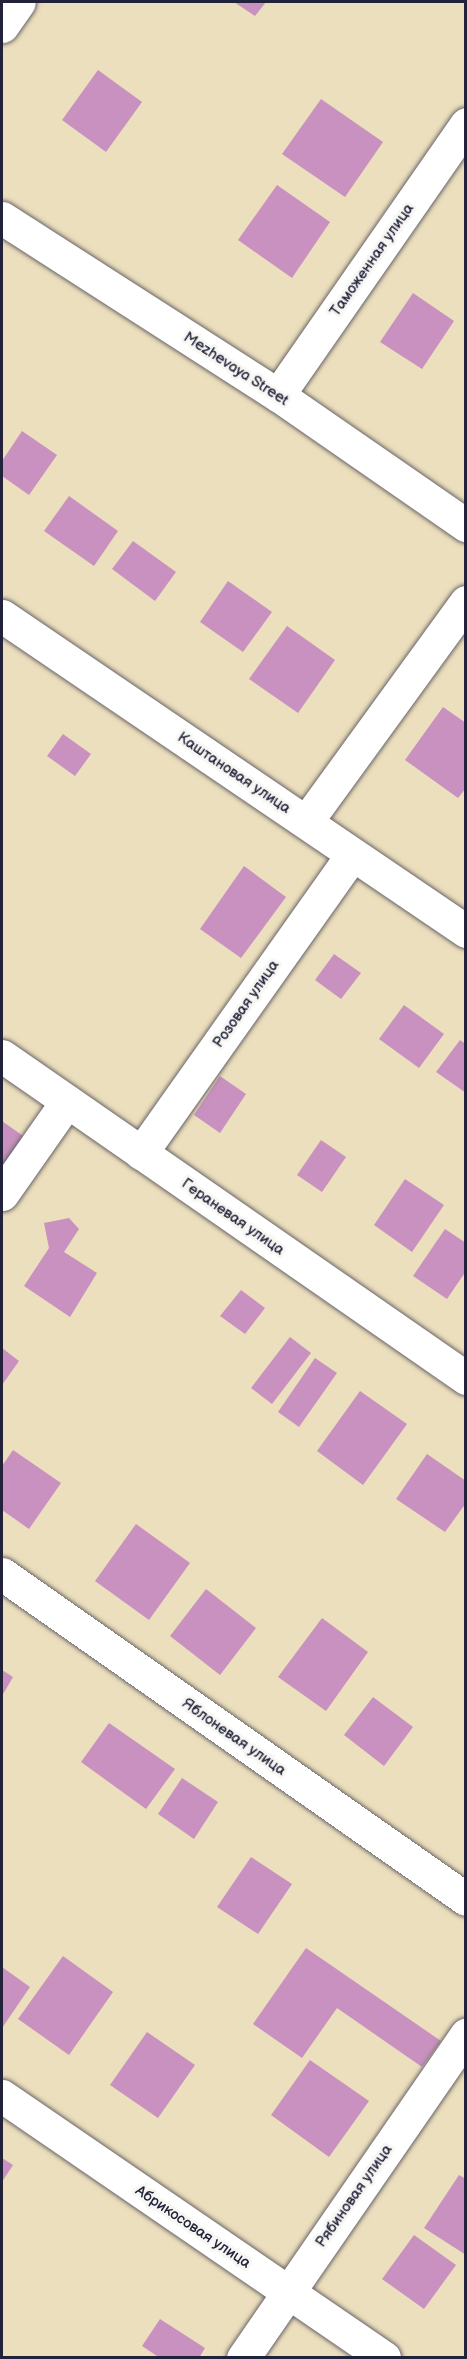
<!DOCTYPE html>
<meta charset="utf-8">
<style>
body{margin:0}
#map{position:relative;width:467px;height:2359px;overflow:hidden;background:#ecdfbd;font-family:"Balsamiq Sans",sans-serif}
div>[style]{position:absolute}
.building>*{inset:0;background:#c991bf}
.roads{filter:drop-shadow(0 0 2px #696468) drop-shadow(0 0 2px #696468)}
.minor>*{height:33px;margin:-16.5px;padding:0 16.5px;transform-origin:16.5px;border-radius:16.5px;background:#fff}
span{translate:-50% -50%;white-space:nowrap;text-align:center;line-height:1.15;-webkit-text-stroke:6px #f6f6f2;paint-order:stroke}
.street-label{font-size:15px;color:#22223b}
.frame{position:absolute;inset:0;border:3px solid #22223b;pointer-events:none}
</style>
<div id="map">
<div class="building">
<div style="clip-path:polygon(234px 2px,266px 2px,255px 16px)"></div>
<div style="clip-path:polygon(98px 70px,142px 102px,106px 152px,62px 120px)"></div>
<div style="clip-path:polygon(321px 99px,383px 142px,345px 197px,282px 154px)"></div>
<div style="clip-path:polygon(277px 185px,330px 222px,292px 278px,238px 240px)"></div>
<div style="clip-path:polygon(413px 293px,454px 321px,422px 369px,380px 342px)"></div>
<div style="clip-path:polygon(22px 431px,57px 455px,29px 495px,2px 476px,2px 461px)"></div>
<div style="clip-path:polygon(69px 496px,118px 531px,94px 566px,44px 531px)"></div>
<div style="clip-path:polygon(133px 541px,176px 572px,155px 601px,112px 569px)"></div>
<div style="clip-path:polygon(228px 581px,272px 612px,243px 652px,200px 622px)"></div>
<div style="clip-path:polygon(287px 626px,335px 660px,298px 713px,249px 679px)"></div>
<div style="clip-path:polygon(443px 707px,466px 723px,466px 788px,458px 798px,405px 760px)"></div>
<div style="clip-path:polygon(63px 734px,91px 754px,75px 776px,47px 756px)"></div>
<div style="clip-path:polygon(244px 866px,286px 897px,241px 958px,200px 929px)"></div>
<div style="clip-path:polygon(334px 954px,361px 973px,341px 999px,315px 980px)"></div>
<div style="clip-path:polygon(404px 1005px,444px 1034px,419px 1068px,379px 1039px)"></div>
<div style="clip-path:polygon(460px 1040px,466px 1044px,466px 1093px,436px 1072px)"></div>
<div style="clip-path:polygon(220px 1076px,246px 1094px,220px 1133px,194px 1115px)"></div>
<div style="clip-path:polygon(2px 1121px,26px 1138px,2px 1171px)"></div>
<div style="clip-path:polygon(321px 1140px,346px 1157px,322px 1192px,297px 1175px)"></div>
<div style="clip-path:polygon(405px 1179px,444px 1205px,412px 1252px,374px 1225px)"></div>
<div style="clip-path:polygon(69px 1218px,79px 1229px,64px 1252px,97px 1273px,70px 1317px,24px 1286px,49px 1248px,44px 1223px)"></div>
<div style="clip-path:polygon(445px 1229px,466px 1243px,466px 1271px,447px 1299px,413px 1276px)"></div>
<div style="clip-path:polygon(241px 1290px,265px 1308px,245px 1334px,220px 1316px)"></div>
<div style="clip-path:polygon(290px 1337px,311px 1353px,272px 1404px,251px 1388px)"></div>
<div style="clip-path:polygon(2px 1348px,19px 1361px,2px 1385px)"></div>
<div style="clip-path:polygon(315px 1358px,337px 1373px,299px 1427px,278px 1412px)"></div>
<div style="clip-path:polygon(360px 1391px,407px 1424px,363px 1485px,317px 1451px)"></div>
<div style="clip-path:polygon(13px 1450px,61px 1483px,29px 1529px,2px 1510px,2px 1466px)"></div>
<div style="clip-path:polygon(427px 1454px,466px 1481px,466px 1503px,445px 1532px,396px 1499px)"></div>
<div style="clip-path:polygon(136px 1524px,190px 1563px,149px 1620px,95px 1581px)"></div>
<div style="clip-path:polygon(206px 1589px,256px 1628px,220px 1675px,170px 1636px)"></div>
<div style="clip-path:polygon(322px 1618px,368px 1652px,326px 1711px,278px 1677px)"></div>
<div style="clip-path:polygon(2px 1670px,13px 1677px,2px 1696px)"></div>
<div style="clip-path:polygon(373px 1697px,413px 1727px,384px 1766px,344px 1735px)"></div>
<div style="clip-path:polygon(109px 1723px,175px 1769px,146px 1809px,81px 1762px)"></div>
<div style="clip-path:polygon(182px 1778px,218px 1802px,194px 1839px,158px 1814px)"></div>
<div style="clip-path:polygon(251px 1857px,292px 1884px,258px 1934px,217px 1907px)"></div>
<div style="clip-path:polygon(306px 1948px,441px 2041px,422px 2067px,337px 2008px,302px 2058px,253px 2024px)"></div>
<div style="clip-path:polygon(63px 1956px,113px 1992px,69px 2055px,18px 2019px)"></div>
<div style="clip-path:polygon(2px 1967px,30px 1987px,2px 2028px)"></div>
<div style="clip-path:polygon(147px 2032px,195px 2065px,158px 2118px,110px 2085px)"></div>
<div style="clip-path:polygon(310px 2060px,369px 2101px,329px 2157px,271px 2115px)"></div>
<div style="clip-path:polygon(2px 2158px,13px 2165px,2px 2182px)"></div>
<div style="clip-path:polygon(459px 2175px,466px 2179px,466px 2255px,424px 2228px)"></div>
<div style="clip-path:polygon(414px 2235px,456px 2265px,424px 2309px,382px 2279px)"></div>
<div style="clip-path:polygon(160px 2319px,205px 2348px,199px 2358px,160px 2358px,142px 2346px)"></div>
</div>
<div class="roads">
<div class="minor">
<div style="left:2px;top:26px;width:29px;rotate:-55deg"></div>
<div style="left:2px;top:218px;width:328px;rotate:32.7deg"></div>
<div style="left:278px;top:395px;width:229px;rotate:34.7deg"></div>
<div style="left:278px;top:395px;width:330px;rotate:-55.2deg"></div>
<div style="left:2px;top:616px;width:561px;rotate:34.17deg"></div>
<div style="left:306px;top:822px;width:272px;rotate:-54deg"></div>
<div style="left:2px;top:1056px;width:565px;rotate:34.76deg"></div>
<div style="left:141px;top:1153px;width:365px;rotate:-54.7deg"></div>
<div style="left:2px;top:1194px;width:113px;rotate:-55deg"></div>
<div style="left:2px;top:1574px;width:566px;rotate:35.01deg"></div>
<div style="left:2px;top:2096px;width:463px;rotate:34.4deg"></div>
<div style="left:243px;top:2358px;width:393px;rotate:-55.4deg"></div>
</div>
</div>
<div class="street-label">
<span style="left:372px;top:260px;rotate:-55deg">Таможенная улица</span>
<span style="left:236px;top:369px;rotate:33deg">Mezhevaya Street</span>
<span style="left:234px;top:773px;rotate:34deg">Каштановая улица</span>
<span style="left:246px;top:1004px;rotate:-55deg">Розовая улица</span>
<span style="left:233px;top:1217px;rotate:35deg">Гераневая улица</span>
<span style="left:234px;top:1737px;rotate:35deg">Яблоневая улица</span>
<span style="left:354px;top:2196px;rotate:-55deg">Рябиновая улица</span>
<span style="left:193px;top:2227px;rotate:34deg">Абрикосовая улица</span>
</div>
<div class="frame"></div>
</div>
